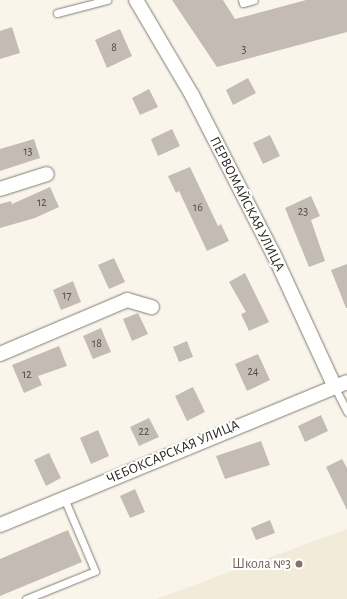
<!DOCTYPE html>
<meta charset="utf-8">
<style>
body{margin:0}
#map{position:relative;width:347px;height:599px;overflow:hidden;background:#faf5eb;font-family:"Alegreya Sans",sans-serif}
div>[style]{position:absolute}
.built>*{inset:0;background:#f3ebda}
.building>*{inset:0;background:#c5bbb5}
.roads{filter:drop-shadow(0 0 1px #807c72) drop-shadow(0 0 1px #807c72)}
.service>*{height:7px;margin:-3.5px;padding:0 3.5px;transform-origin:3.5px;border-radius:3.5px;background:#fff}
.minor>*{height:14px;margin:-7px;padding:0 7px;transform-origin:7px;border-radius:7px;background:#fff}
.dots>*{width:11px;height:11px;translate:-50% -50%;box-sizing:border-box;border:2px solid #fff;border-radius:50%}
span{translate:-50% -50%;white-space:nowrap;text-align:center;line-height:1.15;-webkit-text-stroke:4px #fff;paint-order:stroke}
.number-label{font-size:12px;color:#504c48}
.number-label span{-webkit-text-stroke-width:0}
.street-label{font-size:14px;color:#292724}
.education-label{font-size:14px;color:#785e54}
.right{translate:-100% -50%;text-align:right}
</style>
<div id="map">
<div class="built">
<div style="clip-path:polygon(347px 529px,347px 599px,156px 599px)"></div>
</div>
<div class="building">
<div style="clip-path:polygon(172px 0,223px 0,235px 19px,306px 0,347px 0,347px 32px,217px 67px)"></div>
<div style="clip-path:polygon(12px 27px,20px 53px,0 59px,0 31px)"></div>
<div style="clip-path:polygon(120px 29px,132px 56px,107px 68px,95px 40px)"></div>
<div style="clip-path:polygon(248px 78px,256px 93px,233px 105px,226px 90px)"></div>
<div style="clip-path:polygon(149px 89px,158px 107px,140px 115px,132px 98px)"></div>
<div style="clip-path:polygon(172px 129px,180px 146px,158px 156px,151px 139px)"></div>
<div style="clip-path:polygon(270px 135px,280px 156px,263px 164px,253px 143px)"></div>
<div style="clip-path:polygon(34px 139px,40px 158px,0 171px,0 149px)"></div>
<div style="clip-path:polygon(190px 167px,218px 226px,221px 224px,229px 241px,207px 251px,179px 191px,176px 193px,168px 176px)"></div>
<div style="clip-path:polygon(50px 187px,59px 207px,35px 218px,0 228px,0 204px,11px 201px,12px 204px)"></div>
<div style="clip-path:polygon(311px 196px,320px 216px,311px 220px,325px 261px,309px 267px,285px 208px)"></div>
<div style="clip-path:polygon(114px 258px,125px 282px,109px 289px,98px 265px)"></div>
<div style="clip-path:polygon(347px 264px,347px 308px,346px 308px,331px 270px)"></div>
<div style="clip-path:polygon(245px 273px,269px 322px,249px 331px,241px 314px,246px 312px,229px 282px)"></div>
<div style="clip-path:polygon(73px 281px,81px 302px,61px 310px,53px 290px)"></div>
<div style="clip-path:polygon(138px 313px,148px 334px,132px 341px,123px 319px)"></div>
<div style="clip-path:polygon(101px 328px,111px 352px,93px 359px,83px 336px)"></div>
<div style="clip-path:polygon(187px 341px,193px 357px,179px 362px,173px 347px)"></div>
<div style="clip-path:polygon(59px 346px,67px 366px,38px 376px,42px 385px,24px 393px,12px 365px)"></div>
<div style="clip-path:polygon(258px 354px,270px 380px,247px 391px,235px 364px)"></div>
<div style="clip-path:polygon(193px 387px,205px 412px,187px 421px,175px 396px)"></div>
<div style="clip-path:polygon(321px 415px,328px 431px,305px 442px,298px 426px)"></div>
<div style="clip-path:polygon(149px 418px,159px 437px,139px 446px,130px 427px)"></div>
<div style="clip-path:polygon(98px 430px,109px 456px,91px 464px,80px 438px)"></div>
<div style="clip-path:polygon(261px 441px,270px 465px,225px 479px,216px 456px)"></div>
<div style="clip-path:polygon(49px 453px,61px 478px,46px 486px,34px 460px)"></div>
<div style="clip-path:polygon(342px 459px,347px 468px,347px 510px,326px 467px)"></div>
<div style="clip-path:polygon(135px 489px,145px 512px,130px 518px,120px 496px)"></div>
<div style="clip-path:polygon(270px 520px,275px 533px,256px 540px,251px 528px)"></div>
<div style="clip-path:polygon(68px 530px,82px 562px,0 596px,0 559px)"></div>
</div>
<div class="roads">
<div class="service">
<div style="left:242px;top:0;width:3px;rotate:72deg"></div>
<div style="left:243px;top:3px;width:11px;rotate:-15deg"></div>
<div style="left:57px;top:13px;width:52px;rotate:-14.6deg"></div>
<div style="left:334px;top:386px;width:29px;rotate:63deg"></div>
<div style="left:26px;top:599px;width:74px;rotate:-22.1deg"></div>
<div style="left:95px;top:571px;width:79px;rotate:-113deg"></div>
</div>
<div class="minor">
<div style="left:136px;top:0;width:110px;rotate:59.5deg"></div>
<div style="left:192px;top:95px;width:178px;rotate:62.9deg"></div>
<div style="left:273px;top:253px;width:145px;rotate:65.2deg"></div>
<div style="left:0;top:189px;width:49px;rotate:-17.7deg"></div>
<div style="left:0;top:354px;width:138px;rotate:-23deg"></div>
<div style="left:127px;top:300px;width:26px;rotate:16deg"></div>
<div style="left:0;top:525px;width:375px;rotate:-22.4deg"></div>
</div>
</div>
<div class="dots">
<div style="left:299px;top:564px;background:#8d6e63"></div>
</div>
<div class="number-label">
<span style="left:114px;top:48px">8</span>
<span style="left:244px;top:50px">3</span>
<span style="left:28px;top:152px">13</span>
<span style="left:42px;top:203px">12</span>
<span style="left:198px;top:208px">16</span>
<span style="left:303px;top:212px">23</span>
<span style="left:67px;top:296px">17</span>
<span style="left:97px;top:344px">18</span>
<span style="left:253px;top:372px">24</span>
<span style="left:27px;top:375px">12</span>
<span style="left:144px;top:432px">22</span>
</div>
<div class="street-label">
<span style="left:247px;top:204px;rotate:63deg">ПЕРВОМАЙСКАЯ УЛИЦА</span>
<span style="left:173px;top:452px;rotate:-23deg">ЧЕБОКСАРСКАЯ УЛИЦА</span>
</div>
<div class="education-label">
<span class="right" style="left:291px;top:564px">Школа №3</span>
</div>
</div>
